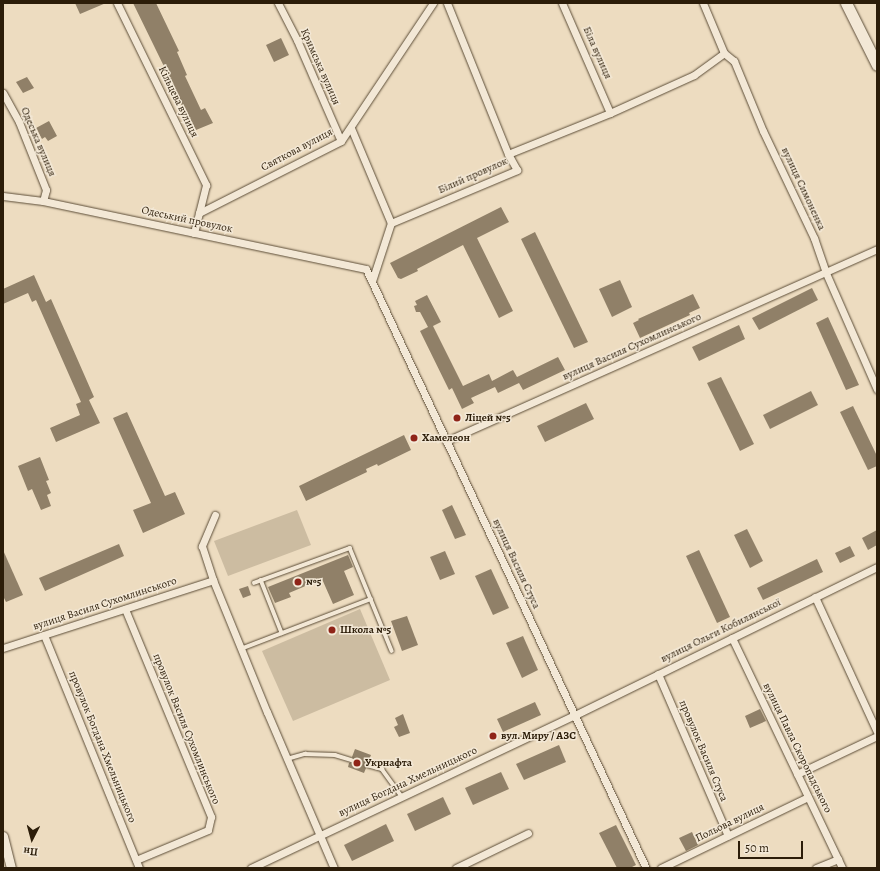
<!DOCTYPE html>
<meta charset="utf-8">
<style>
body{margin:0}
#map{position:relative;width:880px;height:871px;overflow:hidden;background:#eddcc0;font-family:Alegreya,serif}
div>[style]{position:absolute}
.green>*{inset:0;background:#ccbca1}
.building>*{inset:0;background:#908068}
.roads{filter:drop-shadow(0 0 1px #5c4d37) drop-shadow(0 0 1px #5c4d37)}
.service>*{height:3.5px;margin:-1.75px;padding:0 1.75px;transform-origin:1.75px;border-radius:1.75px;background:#f3e8d6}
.minor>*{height:7px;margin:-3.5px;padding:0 3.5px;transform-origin:3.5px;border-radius:3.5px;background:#f3e8d6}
.tertiary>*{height:9px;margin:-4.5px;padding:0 4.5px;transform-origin:4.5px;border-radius:4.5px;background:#f3e8d6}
.secondary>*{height:11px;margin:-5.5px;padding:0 5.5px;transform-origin:5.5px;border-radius:5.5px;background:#f3e8d6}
.dots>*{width:11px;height:11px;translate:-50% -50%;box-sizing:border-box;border:2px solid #f3e8d6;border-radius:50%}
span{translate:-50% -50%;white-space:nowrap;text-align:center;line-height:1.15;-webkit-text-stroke:3px #f3e8d6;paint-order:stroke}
.street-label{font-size:11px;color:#2c1d09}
.poi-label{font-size:11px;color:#2c1d09;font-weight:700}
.left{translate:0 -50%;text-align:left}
.frame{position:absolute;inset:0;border:4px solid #2c1d09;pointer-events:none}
.north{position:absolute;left:12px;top:819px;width:40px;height:40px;-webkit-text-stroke:3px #f3e8d6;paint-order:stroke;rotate:186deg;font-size:11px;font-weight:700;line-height:16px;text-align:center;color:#2c1d09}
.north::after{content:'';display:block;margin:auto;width:14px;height:18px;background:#2c1d09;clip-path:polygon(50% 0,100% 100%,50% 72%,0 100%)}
.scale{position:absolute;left:738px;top:841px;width:65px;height:18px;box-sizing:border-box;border:2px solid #2c1d09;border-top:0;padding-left:5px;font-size:12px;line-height:14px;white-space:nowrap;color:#2c1d09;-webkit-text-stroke:3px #f3e8d6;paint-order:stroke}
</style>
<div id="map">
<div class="green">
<div style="clip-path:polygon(297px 510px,311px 545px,228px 576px,214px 541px)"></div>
<div style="clip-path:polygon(360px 609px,390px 680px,293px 721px,262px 651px)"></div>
</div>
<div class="building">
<div style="clip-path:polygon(75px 3px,106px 3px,80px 14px)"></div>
<div style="clip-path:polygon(133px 3px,156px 3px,179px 51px,177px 52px,187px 75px,185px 76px,201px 110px,205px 108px,213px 123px,196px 130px,174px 92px,176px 91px)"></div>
<div style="clip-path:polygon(281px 38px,289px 55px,274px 62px,266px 45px)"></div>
<div style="clip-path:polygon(27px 77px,34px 88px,23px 93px,16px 82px)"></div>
<div style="clip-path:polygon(49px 121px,57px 136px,48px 141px,45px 137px,42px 139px,36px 128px)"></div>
<div style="clip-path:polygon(501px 207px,509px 222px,477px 238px,513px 311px,499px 318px,463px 245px,417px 269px,418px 271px,401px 279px,398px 278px,390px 263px)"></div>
<div style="clip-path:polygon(535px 232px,588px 342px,574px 348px,521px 239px)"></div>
<div style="clip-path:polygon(34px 275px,46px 302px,51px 299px,94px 397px,89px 400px,100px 423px,56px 442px,50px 428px,80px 415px,76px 404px,81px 402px,36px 300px,32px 302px,28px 293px,3px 304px,3px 289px)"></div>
<div style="clip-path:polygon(620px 280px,632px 307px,612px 317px,599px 289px)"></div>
<div style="clip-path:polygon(812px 288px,818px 300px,759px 330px,752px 318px)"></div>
<div style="clip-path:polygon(693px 294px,700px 308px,689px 313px,690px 315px,640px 338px,633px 323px,639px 320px,638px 319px)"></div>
<div style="clip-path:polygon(427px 295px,441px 322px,433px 326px,463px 386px,489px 374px,492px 381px,513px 370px,517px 377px,558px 357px,565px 370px,523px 390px,519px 383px,498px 393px,495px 387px,471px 398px,474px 403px,462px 409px,452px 388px,449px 390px,420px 331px,428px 327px,420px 312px,416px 312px,414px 306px,417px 305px,415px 301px)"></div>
<div style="clip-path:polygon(828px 317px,859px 385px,846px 390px,816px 323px)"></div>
<div style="clip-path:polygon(739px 325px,745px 339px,699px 361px,692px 347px)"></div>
<div style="clip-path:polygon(721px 377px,754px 444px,740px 451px,707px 383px)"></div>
<div style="clip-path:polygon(811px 391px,818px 405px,770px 429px,763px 415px)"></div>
<div style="clip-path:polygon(586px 403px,594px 419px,545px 442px,537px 426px)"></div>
<div style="clip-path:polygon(853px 406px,877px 456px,877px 466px,868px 470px,840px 412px)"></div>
<div style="clip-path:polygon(127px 412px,165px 496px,175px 492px,185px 514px,143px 533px,133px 510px,151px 503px,113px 418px)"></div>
<div style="clip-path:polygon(404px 435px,411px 450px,378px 466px,377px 464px,366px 469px,367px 472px,306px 501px,299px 486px)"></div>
<div style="clip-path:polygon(40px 457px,49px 480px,46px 481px,51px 493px,47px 495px,51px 506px,41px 510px,32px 489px,28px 491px,18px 466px)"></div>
<div style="clip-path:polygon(452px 505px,466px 535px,455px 539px,442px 510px)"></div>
<div style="clip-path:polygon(747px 529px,763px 561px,750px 568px,734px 535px)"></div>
<div style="clip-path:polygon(877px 530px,877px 545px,868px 550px,862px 538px)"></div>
<div style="clip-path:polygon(119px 544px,124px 556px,45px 591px,39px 578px)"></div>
<div style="clip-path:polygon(850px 546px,855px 556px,840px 563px,835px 553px)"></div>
<div style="clip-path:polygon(3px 550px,23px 595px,6px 602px,3px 596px)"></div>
<div style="clip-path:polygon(699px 550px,730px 617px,717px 623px,686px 556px)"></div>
<div style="clip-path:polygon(445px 551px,455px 574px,440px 580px,430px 557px)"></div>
<div style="clip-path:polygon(348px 555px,353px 567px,344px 571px,354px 595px,333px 604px,322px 579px,289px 593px,291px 597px,275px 603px,268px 587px)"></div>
<div style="clip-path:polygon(817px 559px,823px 572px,763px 600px,757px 588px)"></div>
<div style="clip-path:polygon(491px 569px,509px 608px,493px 615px,475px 576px)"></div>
<div style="clip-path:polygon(248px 586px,251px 595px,243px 598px,239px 589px)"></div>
<div style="clip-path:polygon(407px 616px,418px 645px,402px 651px,391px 621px)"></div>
<div style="clip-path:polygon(523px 636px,538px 670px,522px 678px,506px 643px)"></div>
<div style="clip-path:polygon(535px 702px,541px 715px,503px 732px,497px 719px)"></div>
<div style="clip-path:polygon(760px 709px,766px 721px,750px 728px,745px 716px)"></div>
<div style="clip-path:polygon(403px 714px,410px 733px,399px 737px,394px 727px,398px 725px,395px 718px)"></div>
<div style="clip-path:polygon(559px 745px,566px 762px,524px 780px,516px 764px)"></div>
<div style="clip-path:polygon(355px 749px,371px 755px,368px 762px,364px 764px,366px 768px,364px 773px,348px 767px,349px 763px,354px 761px,352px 757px)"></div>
<div style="clip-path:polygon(501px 772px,509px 789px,473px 805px,465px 788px)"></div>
<div style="clip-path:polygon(443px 797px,451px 814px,415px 831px,407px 814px)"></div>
<div style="clip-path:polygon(386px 824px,394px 841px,352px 861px,344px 845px)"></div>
<div style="clip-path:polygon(616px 825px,636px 865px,630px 868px,617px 868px,599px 833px)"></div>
<div style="clip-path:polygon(692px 832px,698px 845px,686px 851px,679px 838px)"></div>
</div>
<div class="roads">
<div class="service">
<div style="left:261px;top:580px;width:57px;rotate:68.4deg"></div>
<div style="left:254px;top:583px;width:102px;rotate:-20deg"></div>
<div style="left:350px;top:548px;width:111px;rotate:67.8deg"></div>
<div style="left:241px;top:649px;width:139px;rotate:-21deg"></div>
<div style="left:287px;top:759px;width:19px;rotate:-16deg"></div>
<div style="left:305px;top:754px;width:30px;rotate:2deg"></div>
<div style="left:335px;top:755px;width:17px;rotate:17deg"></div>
<div style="left:367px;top:765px;width:16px;rotate:15deg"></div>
<div style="left:382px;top:769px;width:34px;rotate:54deg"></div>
</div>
<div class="minor">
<div style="left:117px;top:3px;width:203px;rotate:63.9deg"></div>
<div style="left:206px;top:185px;width:29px;rotate:104deg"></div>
<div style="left:278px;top:3px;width:42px;rotate:62.8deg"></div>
<div style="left:297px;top:40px;width:110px;rotate:66.5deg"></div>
<div style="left:562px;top:3px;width:120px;rotate:66.4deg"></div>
<div style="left:703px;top:3px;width:54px;rotate:67.2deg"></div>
<div style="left:724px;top:53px;width:13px;rotate:39deg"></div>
<div style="left:734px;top:61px;width:76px;rotate:67.5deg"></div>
<div style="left:763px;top:131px;width:119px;rotate:64.5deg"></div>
<div style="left:814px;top:238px;width:37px;rotate:71deg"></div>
<div style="left:826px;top:273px;width:127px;rotate:66.3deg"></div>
<div style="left:3px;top:93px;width:33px;rotate:61deg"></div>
<div style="left:19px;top:122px;width:73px;rotate:68.3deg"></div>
<div style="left:46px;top:190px;width:11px;rotate:105deg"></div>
<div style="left:351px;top:128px;width:103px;rotate:67.2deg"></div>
<div style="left:508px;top:154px;width:110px;rotate:-21.9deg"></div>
<div style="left:610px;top:113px;width:92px;rotate:-24.3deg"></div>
<div style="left:694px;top:75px;width:37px;rotate:-36deg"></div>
<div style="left:3px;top:196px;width:40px;rotate:7.1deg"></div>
<div style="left:43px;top:201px;width:330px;rotate:11.9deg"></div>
<div style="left:366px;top:269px;width:661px;rotate:64.95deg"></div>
<div style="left:391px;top:223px;width:137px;rotate:-22.8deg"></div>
<div style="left:517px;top:170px;width:18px;rotate:-119deg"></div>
<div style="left:508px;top:154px;width:163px;rotate:-112deg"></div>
<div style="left:194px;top:233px;width:21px;rotate:-76deg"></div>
<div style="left:199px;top:213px;width:159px;rotate:-26.9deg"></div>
<div style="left:341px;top:141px;width:166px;rotate:-56.3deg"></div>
<div style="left:372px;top:281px;width:61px;rotate:-71.9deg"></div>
<div style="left:446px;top:441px;width:472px;rotate:-24deg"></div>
<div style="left:215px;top:515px;width:34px;rotate:113deg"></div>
<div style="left:202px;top:546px;width:36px;rotate:72deg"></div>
<div style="left:213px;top:580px;width:143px;rotate:67.8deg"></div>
<div style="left:267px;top:712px;width:170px;rotate:66.8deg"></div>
<div style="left:815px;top:597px;width:149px;rotate:65.3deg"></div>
<div style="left:125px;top:609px;width:225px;rotate:67.5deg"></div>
<div style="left:211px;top:817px;width:13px;rotate:103deg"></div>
<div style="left:208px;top:830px;width:78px;rotate:157.4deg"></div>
<div style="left:44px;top:635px;width:252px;rotate:67.8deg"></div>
<div style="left:732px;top:638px;width:255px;rotate:64.4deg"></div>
<div style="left:3px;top:648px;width:221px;rotate:-17.9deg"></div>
<div style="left:658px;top:674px;width:176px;rotate:66.6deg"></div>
<div style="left:797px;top:774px;width:89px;rotate:-25.4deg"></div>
<div style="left:251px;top:868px;width:358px;rotate:-25.3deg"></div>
<div style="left:575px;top:715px;width:336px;rotate:-26.1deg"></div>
<div style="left:456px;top:868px;width:80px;rotate:-25.9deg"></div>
<div style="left:661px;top:868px;width:163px;rotate:-25.8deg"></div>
<div style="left:816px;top:868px;width:24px;rotate:-22deg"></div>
</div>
<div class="tertiary">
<div style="left:3px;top:836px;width:33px;rotate:76deg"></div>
</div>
<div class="secondary">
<div style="left:846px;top:3px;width:69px;rotate:63.4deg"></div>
</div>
</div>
<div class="dots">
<div style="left:457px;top:418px;background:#8f2418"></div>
<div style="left:414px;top:438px;background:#8f2418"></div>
<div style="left:298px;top:582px;background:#8f2418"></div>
<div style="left:332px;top:630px;background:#8f2418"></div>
<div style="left:493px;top:736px;background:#8f2418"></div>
<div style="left:357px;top:763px;background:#8f2418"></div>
</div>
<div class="street-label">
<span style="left:597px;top:53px;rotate:66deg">Біла вулиця</span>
<span style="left:320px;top:67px;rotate:66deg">Кримська вулиця</span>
<span style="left:178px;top:102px;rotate:64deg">Кільцева вулиця</span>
<span style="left:38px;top:142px;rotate:67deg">Одеська вулиця</span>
<span style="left:297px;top:150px;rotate:-28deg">Святкова вулиця</span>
<span style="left:473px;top:176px;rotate:-24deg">Білий провулок</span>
<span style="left:803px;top:189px;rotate:65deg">вулиця Симоненка</span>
<span style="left:187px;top:220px;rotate:12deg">Одеський провулок</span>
<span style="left:632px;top:347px;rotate:-24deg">вулиця Василя Сухомлинського</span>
<span style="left:516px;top:564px;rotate:65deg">вулиця Василя Стуса</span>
<span style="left:105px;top:604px;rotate:-18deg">вулиця Василя Сухомлинського</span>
<span style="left:721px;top:631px;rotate:-26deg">вулиця Ольги Кобилянської</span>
<span style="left:186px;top:729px;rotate:68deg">провулок Василя Сухомлинського</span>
<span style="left:102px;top:747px;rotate:68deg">провулок Богдана Хмельницького</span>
<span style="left:797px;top:748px;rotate:64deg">вулиця Павла Скоропадського</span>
<span style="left:703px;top:751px;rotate:67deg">провулок Василя Стуса</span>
<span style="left:408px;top:782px;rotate:-25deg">вулиця Богдана Хмельницького</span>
<span style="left:730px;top:823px;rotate:-26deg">Польова вулиця</span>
</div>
<div class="poi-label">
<span class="left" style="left:465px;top:418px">Ліцей №5</span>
<span class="left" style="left:422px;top:438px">Хамелеон</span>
<span class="left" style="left:306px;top:582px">№5</span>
<span class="left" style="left:340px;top:630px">Школа №5</span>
<span class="left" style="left:501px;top:736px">вул. Миру / АЗС</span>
<span class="left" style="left:365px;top:763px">Укрнафта</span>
</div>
<div class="frame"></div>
<div class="north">Пн</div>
<div class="scale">50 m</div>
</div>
